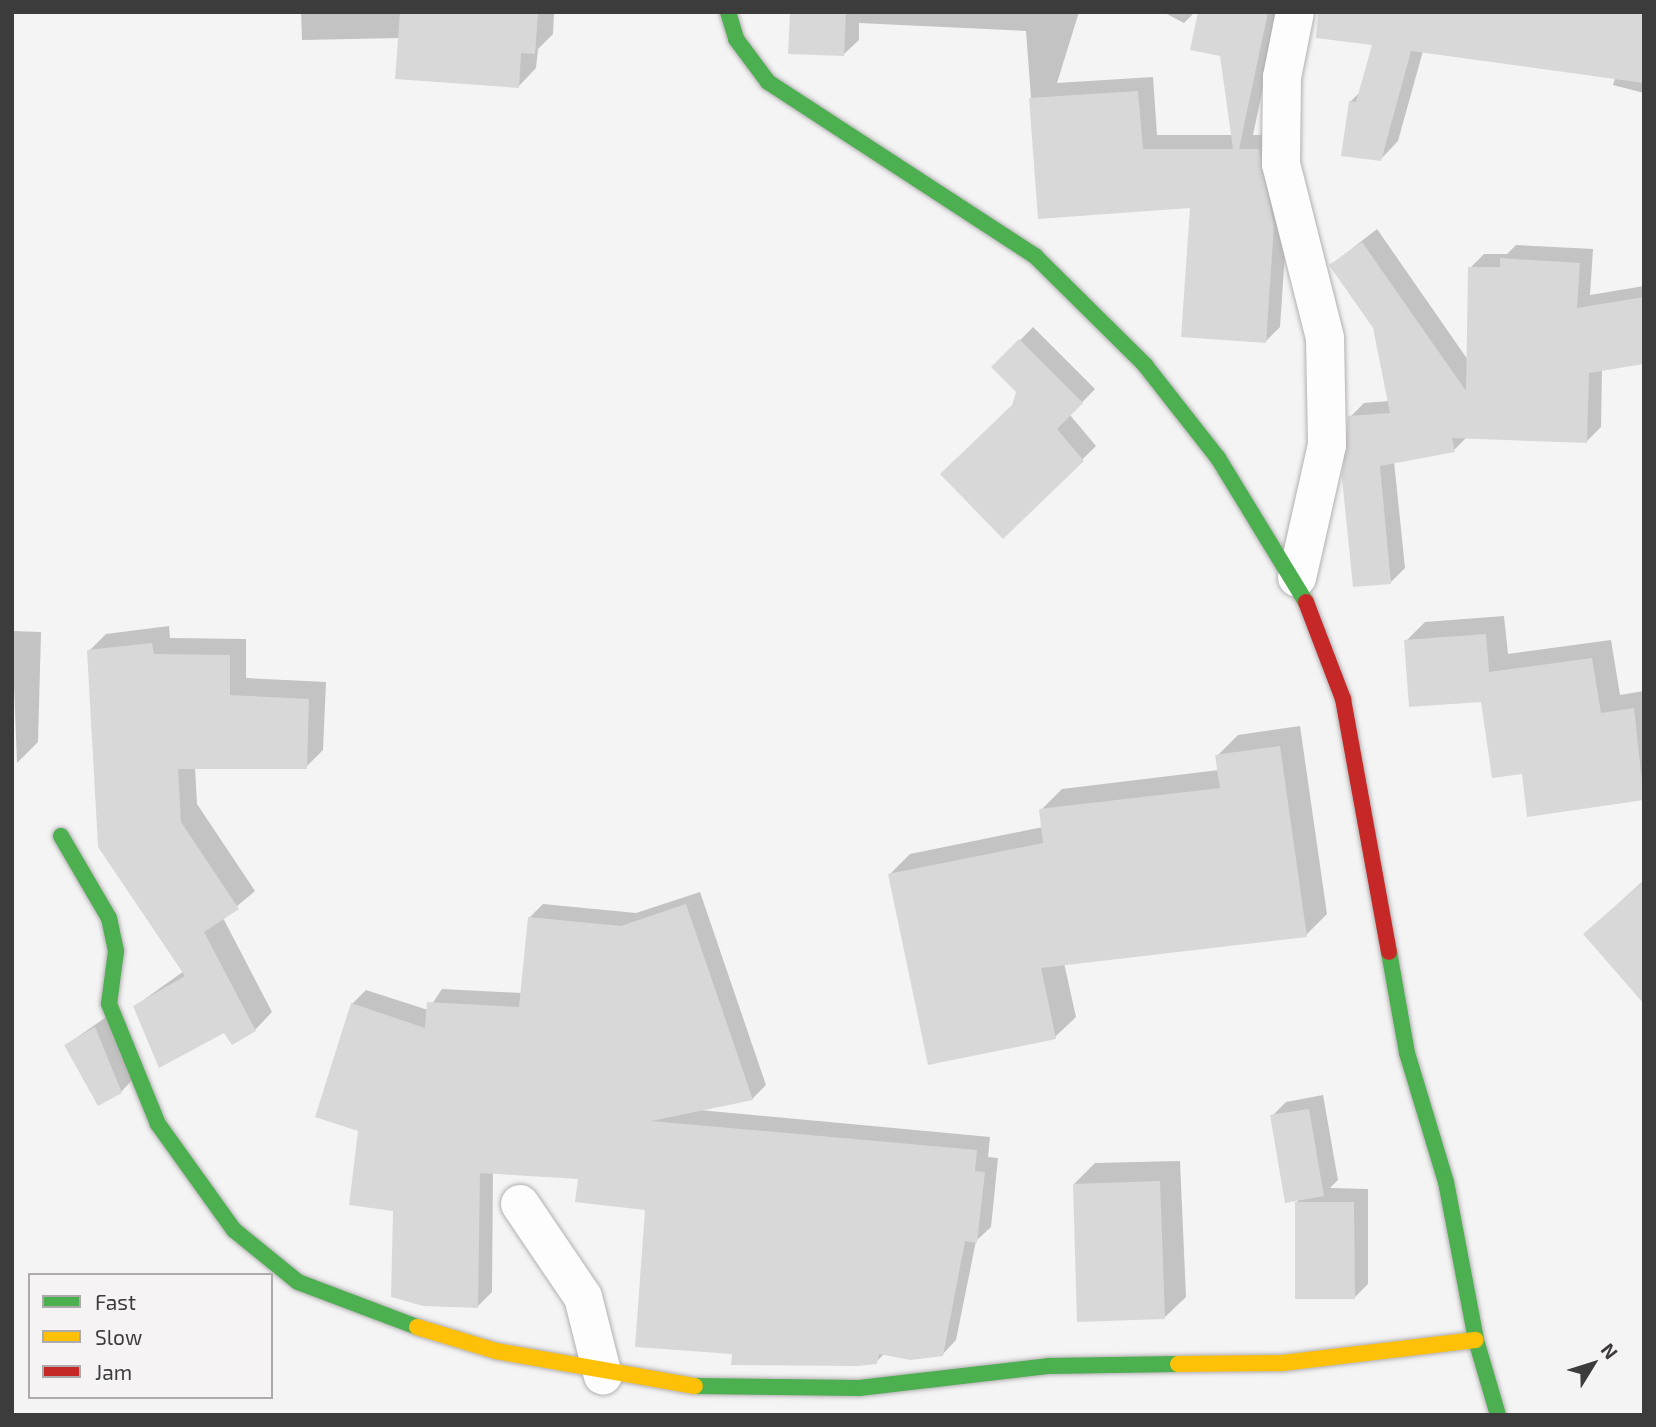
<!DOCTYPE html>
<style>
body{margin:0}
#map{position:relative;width:1656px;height:1427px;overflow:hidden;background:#f5f4f5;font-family:"Exo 2",sans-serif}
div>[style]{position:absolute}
.shadow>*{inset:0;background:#0003}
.building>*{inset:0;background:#d9d8d8}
.roads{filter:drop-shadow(0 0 2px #b2b0b1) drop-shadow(0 0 2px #b2b0b1)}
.street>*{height:38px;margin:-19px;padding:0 19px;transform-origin:19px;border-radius:19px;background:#fefdfe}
.fast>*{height:16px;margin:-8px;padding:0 8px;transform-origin:8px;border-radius:8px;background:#4caf50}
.slow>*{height:16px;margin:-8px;padding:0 8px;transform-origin:8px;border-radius:8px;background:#ffc107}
.jam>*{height:16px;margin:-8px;padding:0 8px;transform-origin:8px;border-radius:8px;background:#c62828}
span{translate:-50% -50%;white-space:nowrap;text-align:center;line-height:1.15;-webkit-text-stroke:5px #f6f3f5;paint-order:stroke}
.frame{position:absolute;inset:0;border:14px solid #3d3c3d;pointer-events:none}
.legend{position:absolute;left:28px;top:1273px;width:245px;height:126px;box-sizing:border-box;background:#f6f3f5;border:2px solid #acaaab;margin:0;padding:9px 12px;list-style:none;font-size:21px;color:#3d3c3d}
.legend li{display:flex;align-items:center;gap:14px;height:35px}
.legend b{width:35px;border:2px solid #acaaab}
.north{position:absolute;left:1558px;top:1329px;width:70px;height:70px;-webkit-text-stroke:5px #f6f3f5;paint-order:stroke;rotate:52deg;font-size:19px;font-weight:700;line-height:28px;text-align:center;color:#3d3c3d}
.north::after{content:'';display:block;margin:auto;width:24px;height:32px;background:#3d3c3d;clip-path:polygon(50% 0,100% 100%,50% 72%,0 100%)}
</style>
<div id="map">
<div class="shadow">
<div style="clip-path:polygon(301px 12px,554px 12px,553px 34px,538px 49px,536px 68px,518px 87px,400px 38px,302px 40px)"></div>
<div style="clip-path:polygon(792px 12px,1079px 12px,1057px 83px,1153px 77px,1157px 135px,1233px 135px,1222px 55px,1199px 12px,1279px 12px,1253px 135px,1274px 135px,1288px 210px,1280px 327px,1265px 342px,1192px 206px,1040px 218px,1026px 31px,859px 23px,859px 40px,844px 54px)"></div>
<div style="clip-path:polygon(1163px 12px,1195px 12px,1184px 23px)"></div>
<div style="clip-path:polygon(1384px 12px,1644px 12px,1644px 93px,1613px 85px,1615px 78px,1423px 51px,1398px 141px,1381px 159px,1350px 102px,1361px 91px)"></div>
<div style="clip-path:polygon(1377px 229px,1468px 360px,1470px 268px,1484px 254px,1507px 254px,1516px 245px,1593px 249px,1590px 295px,1644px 286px,1644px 363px,1602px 369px,1601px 427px,1587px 441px,1467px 437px,1454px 450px,1394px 461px,1405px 568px,1391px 582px,1350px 417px,1364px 403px,1389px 401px,1374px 327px,1331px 265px)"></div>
<div style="clip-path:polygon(1033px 327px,1095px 389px,1070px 415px,1096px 446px,1003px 537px,1019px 392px,994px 367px)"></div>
<div style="clip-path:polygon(1504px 616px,1508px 654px,1611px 640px,1620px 695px,1644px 691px,1644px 799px,1523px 772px,1483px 700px,1406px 641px,1425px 622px)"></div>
<div style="clip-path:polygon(169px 626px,170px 638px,246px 639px,246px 678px,326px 682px,323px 750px,306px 767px,195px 767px,197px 804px,255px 891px,223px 918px,272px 1012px,255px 1030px,224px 1031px,135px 1006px,184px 971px,89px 651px,106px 634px)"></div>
<div style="clip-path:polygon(12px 631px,41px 632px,38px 742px,17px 763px)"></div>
<div style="clip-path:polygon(1300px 726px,1327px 914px,1306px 935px,1064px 963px,1076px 1017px,1055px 1037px,889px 875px,910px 854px,1043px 827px,1041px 810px,1062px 789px,1219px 770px,1217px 756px,1238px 735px)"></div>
<div style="clip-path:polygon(1644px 880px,1644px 1001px,1585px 934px)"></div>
<div style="clip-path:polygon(700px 892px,766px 1085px,752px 1099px,699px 1110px,990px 1137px,988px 1157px,998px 1158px,991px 1227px,976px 1241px,956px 1340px,942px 1355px,885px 1353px,876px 1362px,734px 1353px,647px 1208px,580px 1178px,493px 1172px,492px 1292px,478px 1306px,395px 1209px,360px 1129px,352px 1004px,366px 990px,428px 1010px,442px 989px,522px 993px,529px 918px,543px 904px,636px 913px)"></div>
<div style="clip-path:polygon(109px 1015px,135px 1077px,121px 1092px,66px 1045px)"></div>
<div style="clip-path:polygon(1323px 1095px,1338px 1180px,1330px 1188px,1368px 1189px,1368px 1284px,1354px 1298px,1297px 1202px,1301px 1198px,1272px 1116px,1286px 1102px)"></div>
<div style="clip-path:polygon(1180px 1161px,1186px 1297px,1165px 1317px,1074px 1184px,1095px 1163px)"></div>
</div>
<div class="building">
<div style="clip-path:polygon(400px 12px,538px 12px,535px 54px,521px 53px,519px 88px,395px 79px)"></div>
<div style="clip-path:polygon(790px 12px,846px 12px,844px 56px,788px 54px)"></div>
<div style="clip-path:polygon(1198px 12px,1268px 12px,1239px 149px,1259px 149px,1274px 226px,1266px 343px,1181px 337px,1190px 208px,1038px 219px,1029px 98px,1138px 91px,1143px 149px,1233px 149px,1220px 56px,1190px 50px)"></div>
<div style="clip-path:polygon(1318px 12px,1644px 12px,1644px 83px,1411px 51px,1381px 161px,1341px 156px,1349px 101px,1356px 102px,1372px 45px,1316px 38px)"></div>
<div style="clip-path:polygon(1362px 242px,1466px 391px,1468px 267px,1500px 267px,1500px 258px,1580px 263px,1577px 308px,1644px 297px,1644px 364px,1589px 373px,1587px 443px,1452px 438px,1455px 452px,1380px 466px,1391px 584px,1353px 587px,1342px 478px,1348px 416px,1390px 413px,1373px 328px,1329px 265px)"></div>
<div style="clip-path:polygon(1019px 339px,1083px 403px,1057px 429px,1084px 461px,1003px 539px,940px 474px,1012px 405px,1016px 392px,991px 367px)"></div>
<div style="clip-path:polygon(1486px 634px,1489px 672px,1592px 658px,1601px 713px,1634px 708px,1644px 800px,1527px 817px,1522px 774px,1492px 778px,1481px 702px,1409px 707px,1404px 640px)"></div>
<div style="clip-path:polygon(152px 643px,154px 654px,230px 655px,230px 695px,309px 699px,307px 769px,178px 769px,181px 822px,239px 909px,204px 932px,256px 1031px,232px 1045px,224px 1033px,159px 1068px,133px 1006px,185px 976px,98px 847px,87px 650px)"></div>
<div style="clip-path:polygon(1280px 746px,1307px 937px,1041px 968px,1056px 1039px,928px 1065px,888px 874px,1043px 843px,1039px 809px,1220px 788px,1215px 755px)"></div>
<div style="clip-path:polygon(1644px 881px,1644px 1004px,1583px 934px)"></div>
<div style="clip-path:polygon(686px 904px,753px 1100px,651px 1121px,977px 1150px,975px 1171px,985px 1172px,977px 1243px,965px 1241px,943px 1356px,910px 1360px,879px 1354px,877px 1364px,858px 1366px,731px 1365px,732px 1354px,635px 1347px,645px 1210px,575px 1202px,578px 1179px,480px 1173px,478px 1308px,423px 1306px,391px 1297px,393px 1211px,349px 1205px,358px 1131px,315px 1117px,351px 1003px,425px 1028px,427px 1002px,519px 1007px,528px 917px,621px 926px)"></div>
<div style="clip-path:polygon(95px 1027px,122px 1093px,98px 1106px,64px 1045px)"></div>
<div style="clip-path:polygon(1309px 1109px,1324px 1196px,1285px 1203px,1270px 1115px)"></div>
<div style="clip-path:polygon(1160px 1181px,1165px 1319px,1077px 1322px,1073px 1184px)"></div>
<div style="clip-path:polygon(1295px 1202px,1354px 1202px,1355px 1299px,1295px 1299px)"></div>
</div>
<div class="roads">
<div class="street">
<div style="left:1295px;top:12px;width:66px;rotate:101.3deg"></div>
<div style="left:1282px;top:77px;width:87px;rotate:90.7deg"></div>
<div style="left:1281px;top:164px;width:179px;rotate:75.8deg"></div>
<div style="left:1325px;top:338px;width:107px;rotate:88.9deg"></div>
<div style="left:1327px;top:445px;width:136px;rotate:102.7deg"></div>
<div style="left:520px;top:1204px;width:112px;rotate:55.9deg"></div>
<div style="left:583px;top:1297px;width:81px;rotate:75.8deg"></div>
</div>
<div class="fast">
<div style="left:728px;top:12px;width:28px;rotate:73deg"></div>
<div style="left:736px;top:39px;width:54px;rotate:53.3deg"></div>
<div style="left:768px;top:82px;width:319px;rotate:33.1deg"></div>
<div style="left:1035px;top:256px;width:155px;rotate:44.7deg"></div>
<div style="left:1145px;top:365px;width:118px;rotate:51.9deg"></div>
<div style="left:1218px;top:458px;width:169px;rotate:58.6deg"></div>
<div style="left:61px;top:836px;width:95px;rotate:59.7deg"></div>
<div style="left:109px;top:918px;width:34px;rotate:78deg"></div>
<div style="left:116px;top:951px;width:53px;rotate:97.5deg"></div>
<div style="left:109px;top:1004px;width:130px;rotate:67.8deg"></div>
<div style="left:158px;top:1124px;width:130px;rotate:54.4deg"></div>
<div style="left:234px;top:1230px;width:82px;rotate:39.1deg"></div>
<div style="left:298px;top:1282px;width:127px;rotate:20.7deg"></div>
<div style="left:1389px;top:952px;width:103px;rotate:79.9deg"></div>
<div style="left:1407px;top:1053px;width:135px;rotate:73.2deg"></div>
<div style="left:1446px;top:1182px;width:161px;rotate:79.2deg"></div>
<div style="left:1476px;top:1340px;width:78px;rotate:73.7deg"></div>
<div style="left:695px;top:1386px;width:164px;rotate:0.7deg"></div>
<div style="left:859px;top:1388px;width:190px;rotate:-6.6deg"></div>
<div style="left:1048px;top:1366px;width:130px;rotate:-0.9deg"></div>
</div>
<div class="slow">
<div style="left:417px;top:1327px;width:83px;rotate:16.9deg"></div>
<div style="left:496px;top:1351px;width:202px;rotate:10deg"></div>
<div style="left:1178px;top:1364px;width:104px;rotate:-0.6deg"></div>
<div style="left:1282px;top:1363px;width:195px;rotate:-6.8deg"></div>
</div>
<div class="jam">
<div style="left:1306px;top:602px;width:104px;rotate:69.1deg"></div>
<div style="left:1343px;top:699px;width:257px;rotate:79.7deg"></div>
</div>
</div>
<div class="frame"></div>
<ul class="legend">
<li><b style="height:9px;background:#4caf50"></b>Fast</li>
<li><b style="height:9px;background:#ffc107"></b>Slow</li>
<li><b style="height:9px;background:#c62828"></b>Jam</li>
</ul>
<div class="north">N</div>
</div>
